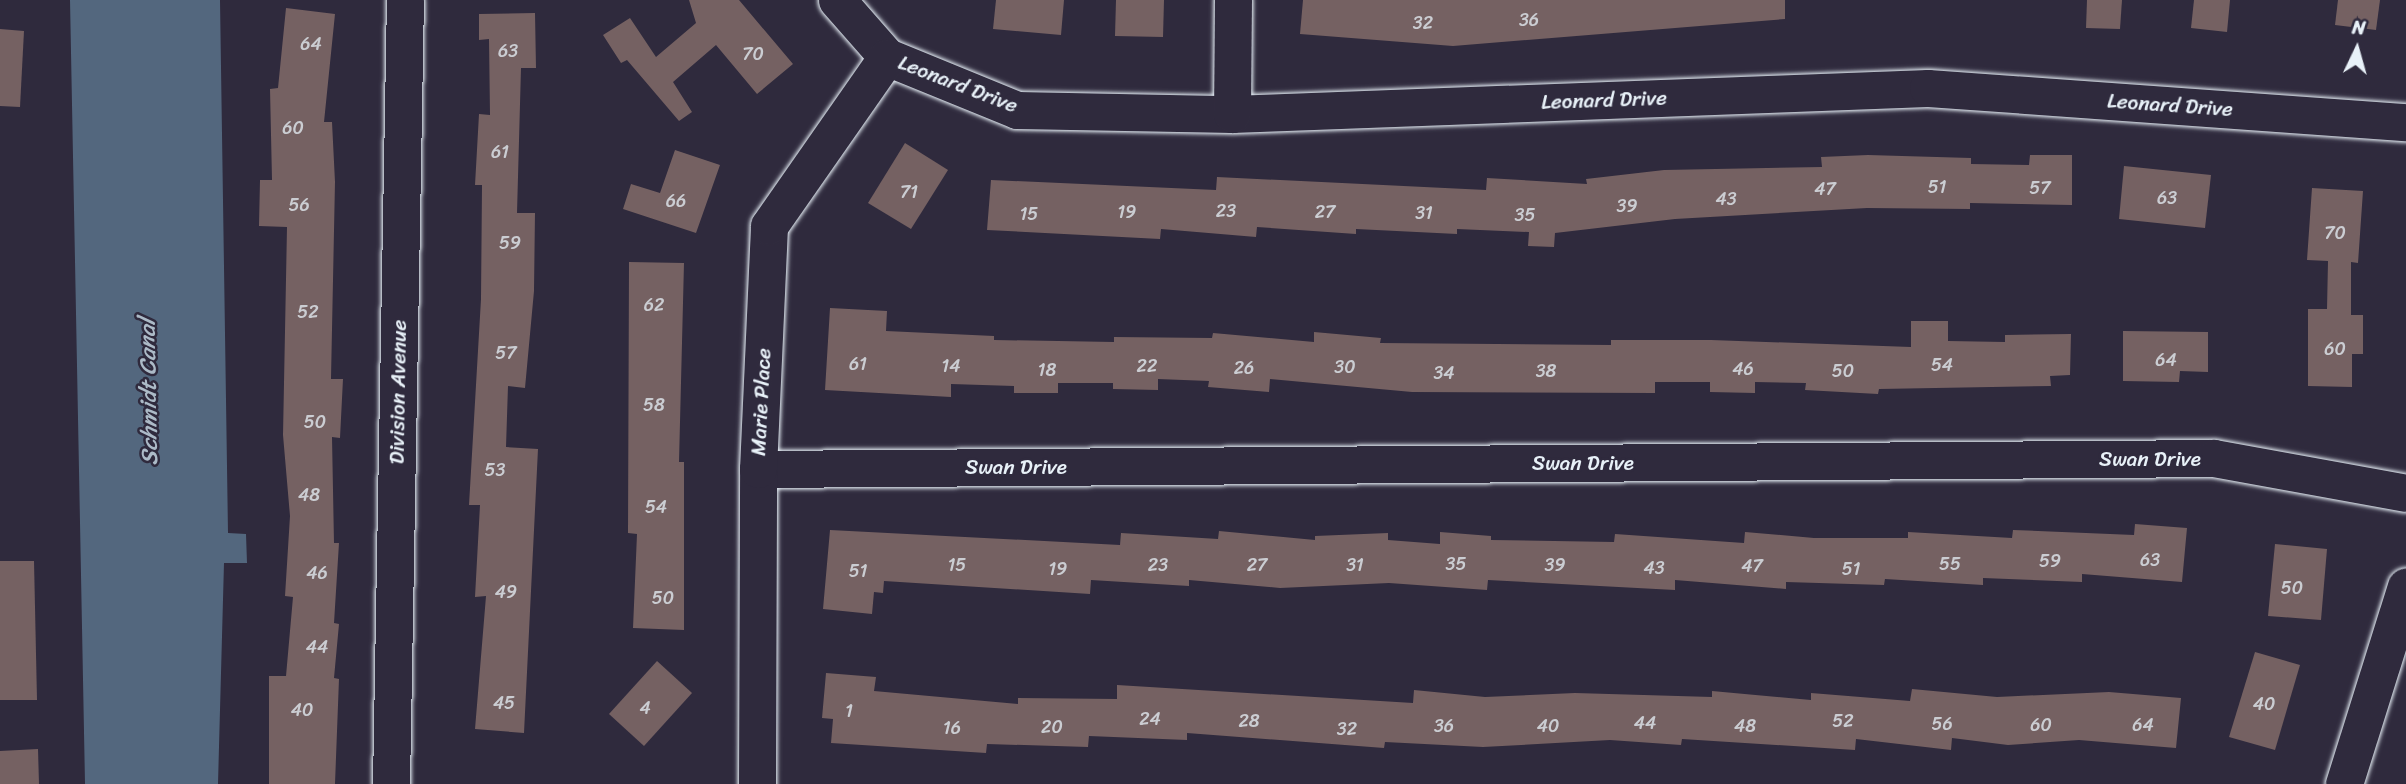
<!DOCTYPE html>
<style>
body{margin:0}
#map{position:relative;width:2406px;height:784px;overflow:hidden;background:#2f2a3d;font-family:Sriracha,sans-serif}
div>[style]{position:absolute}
.water>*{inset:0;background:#53677e}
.building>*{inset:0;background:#756162}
.roads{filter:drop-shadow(0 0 2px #e8f1f8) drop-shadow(0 0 2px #e8f1f8)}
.minor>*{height:37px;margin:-18.5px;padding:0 18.5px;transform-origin:18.5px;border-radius:18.5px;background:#2f2a3d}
span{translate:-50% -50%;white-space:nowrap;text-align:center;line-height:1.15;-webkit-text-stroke:5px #2f2a3d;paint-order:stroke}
.number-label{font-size:18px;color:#cbcdd2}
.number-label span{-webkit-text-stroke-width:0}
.street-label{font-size:21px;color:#e8f1f8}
.water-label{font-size:23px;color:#acbac7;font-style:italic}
.north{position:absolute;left:2322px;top:14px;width:70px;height:70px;-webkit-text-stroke:5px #2f2a3d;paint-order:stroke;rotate:5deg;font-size:19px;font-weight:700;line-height:28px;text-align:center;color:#e8f1f8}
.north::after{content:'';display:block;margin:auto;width:24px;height:32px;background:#e8f1f8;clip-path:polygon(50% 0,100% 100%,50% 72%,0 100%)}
</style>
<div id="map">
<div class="water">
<div style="clip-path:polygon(70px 0,220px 0,228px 533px,246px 534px,247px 563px,224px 563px,218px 784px,85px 784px)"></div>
</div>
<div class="building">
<div style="clip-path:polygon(689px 0,739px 0,793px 64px,757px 94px,716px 45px,673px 82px,692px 112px,679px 121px,627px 60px,621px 63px,603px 35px,630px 18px,656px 57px,696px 23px)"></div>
<div style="clip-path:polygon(996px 0,1064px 0,1061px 35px,993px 29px)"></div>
<div style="clip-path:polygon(1116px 0,1164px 0,1163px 37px,1115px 36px)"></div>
<div style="clip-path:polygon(1303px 0,1785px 0,1785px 19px,1453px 46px,1300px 34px)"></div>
<div style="clip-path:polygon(2087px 0,2122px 0,2120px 29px,2086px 28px)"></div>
<div style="clip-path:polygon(2194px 0,2230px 0,2227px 32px,2191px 28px)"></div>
<div style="clip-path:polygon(2338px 0,2380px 0,2376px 30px,2335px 25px)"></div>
<div style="clip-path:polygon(286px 8px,335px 14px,324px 122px,332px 122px,335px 182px,331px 379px,343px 379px,340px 438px,332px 437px,334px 543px,339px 543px,334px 623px,339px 624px,334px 678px,339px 679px,335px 784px,269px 784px,269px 676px,286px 676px,293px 597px,285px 596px,290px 516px,283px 435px,287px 227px,259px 226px,260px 180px,272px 180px,270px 89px,278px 88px)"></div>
<div style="clip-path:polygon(535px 13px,536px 68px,521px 68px,517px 213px,535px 213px,534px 291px,525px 388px,508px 386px,506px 447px,538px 449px,524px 733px,475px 729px,486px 596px,475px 597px,480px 505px,469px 505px,481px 299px,482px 185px,475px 185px,479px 114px,490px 115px,489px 39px,479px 40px,479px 14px)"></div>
<div style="clip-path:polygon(0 29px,24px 31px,20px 107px,0 106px)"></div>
<div style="clip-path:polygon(905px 143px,948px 170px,911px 229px,868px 203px)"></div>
<div style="clip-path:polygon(675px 150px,720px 165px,696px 233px,623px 209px,631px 184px,660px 193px)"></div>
<div style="clip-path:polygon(1868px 155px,1971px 158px,1971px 164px,2029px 165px,2030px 155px,2072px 155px,2072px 205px,1970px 203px,1970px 209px,1867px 208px,1675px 219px,1555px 233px,1554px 247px,1528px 246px,1529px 232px,1457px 229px,1457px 234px,1356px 229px,1356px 234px,1257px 227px,1256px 237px,1161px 229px,1160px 239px,987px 230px,991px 180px,1216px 190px,1217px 177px,1486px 190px,1487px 178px,1587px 184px,1586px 179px,1664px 170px,1822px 167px,1821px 157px)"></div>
<div style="clip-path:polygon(2124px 166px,2211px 175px,2205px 228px,2119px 219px)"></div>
<div style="clip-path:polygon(2312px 188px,2363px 191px,2358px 263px,2351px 262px,2351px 315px,2363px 315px,2363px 354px,2352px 354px,2352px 387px,2308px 386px,2308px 309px,2327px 309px,2328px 261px,2307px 260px)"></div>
<div style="clip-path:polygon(629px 262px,684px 263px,679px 462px,684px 462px,684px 630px,633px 628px,637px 534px,628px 533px)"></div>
<div style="clip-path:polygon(830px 308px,887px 311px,886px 331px,994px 336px,994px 340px,1114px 342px,1114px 337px,1212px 338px,1213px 333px,1314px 342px,1314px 332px,1381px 338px,1380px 343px,1611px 345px,1611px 340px,1711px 340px,1911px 347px,1911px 321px,1948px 321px,1948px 341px,2005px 342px,2005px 335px,2071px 334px,2070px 375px,2050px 376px,2051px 386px,1879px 389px,1878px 394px,1805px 390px,1806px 383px,1755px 382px,1755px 393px,1710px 392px,1710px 382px,1655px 382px,1655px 393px,1412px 392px,1270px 379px,1269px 392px,1208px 387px,1209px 381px,1158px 379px,1158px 390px,1113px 389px,1113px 383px,1058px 383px,1058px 393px,1014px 393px,1014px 386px,951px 384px,951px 397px,825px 390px)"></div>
<div style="clip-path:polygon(2123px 331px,2208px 332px,2208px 372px,2180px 371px,2179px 382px,2123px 381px)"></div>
<div style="clip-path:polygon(2135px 524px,2187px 528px,2182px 582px,2082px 574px,2082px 582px,1983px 578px,1983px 585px,1885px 579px,1884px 585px,1786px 582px,1786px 589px,1675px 580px,1675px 590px,1488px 580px,1487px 590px,1389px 583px,1280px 588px,1189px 580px,1189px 586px,1091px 580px,1090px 594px,884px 581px,883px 593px,874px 592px,872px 614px,823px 609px,830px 530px,1120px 545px,1121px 533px,1218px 539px,1219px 531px,1315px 540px,1315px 536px,1388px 533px,1388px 540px,1440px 544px,1440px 532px,1491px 536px,1491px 540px,1614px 542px,1615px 534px,1744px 543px,1745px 532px,1814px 538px,1908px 538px,1908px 532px,2012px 538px,2013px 530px,2134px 535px)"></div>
<div style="clip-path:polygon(2275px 544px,2327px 549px,2321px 620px,2268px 616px)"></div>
<div style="clip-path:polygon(0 561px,34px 561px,37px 700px,0 700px)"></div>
<div style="clip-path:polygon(2255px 652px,2300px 665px,2275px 750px,2229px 737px)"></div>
<div style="clip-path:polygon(657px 661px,692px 693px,644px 746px,609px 714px)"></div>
<div style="clip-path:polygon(826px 673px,876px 677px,874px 691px,1018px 704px,1018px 698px,1117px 699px,1117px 685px,1413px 703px,1414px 690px,1485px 697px,1575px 693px,1712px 697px,1712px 691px,1811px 700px,1811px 693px,1910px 701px,1912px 689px,1997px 697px,2109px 692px,2181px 698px,2176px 748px,2079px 740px,2008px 745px,1952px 738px,1951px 750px,1856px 739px,1855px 750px,1682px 739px,1681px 745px,1610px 740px,1483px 747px,1385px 742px,1384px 748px,1187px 733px,1187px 740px,1089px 736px,1088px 747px,987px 744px,986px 753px,831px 743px,833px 719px,822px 718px)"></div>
<div style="clip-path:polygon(38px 749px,39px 784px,0 784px,0 751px)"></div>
</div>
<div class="roads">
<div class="minor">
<div style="left:837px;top:0;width:76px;rotate:48.7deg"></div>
<div style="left:887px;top:57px;width:140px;rotate:22.2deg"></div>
<div style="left:1017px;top:110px;width:215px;rotate:1.1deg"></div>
<div style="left:1232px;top:114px;width:696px;rotate:-2.14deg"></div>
<div style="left:1928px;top:88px;width:479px;rotate:4.1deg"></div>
<div style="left:1232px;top:114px;width:114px;rotate:-89.5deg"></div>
<div style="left:758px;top:469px;width:1456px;rotate:-0.43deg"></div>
<div style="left:2214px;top:458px;width:195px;rotate:10.3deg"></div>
<div style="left:391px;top:784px;width:784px;rotate:-88.98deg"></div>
<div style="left:757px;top:784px;width:315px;rotate:-89.8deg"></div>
<div style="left:758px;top:469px;width:243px;rotate:-87.4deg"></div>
<div style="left:769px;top:226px;width:206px;rotate:-55.1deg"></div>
<div style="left:2344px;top:784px;width:207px;rotate:-72.6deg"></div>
</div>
</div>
<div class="number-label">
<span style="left:1529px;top:20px">36</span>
<span style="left:1423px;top:23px">32</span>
<span style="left:311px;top:44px">64</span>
<span style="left:508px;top:51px">63</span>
<span style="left:753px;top:54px">70</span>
<span style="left:293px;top:128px">60</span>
<span style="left:500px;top:152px">61</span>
<span style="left:1937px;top:187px">51</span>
<span style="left:2040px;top:188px">57</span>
<span style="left:1825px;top:189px">47</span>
<span style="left:909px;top:192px">71</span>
<span style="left:2167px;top:198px">63</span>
<span style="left:1726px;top:199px">43</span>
<span style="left:676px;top:201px">66</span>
<span style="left:299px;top:205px">56</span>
<span style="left:1627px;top:206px">39</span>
<span style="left:1226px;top:211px">23</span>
<span style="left:1127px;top:212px">19</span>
<span style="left:1325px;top:212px">27</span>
<span style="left:1424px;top:213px">31</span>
<span style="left:1029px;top:214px">15</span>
<span style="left:1525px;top:215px">35</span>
<span style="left:2335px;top:233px">70</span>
<span style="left:510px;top:243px">59</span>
<span style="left:654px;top:305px">62</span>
<span style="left:308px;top:312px">52</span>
<span style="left:2335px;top:349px">60</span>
<span style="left:506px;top:353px">57</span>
<span style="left:2166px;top:360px">64</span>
<span style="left:858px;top:364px">61</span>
<span style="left:1942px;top:365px">54</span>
<span style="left:951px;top:366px">14</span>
<span style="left:1147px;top:366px">22</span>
<span style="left:1345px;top:367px">30</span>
<span style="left:1244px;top:368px">26</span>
<span style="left:1743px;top:369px">46</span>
<span style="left:1047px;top:370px">18</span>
<span style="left:1546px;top:371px">38</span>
<span style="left:1843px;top:371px">50</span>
<span style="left:1444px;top:373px">34</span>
<span style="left:654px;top:405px">58</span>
<span style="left:315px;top:422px">50</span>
<span style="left:495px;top:470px">53</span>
<span style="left:309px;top:495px">48</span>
<span style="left:656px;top:507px">54</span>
<span style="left:2150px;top:560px">63</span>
<span style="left:2050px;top:561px">59</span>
<span style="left:1456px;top:564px">35</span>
<span style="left:1950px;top:564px">55</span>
<span style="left:957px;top:565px">15</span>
<span style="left:1158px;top:565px">23</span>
<span style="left:1257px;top:565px">27</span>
<span style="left:1355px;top:565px">31</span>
<span style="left:1555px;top:565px">39</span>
<span style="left:1752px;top:566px">47</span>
<span style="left:1654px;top:568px">43</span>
<span style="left:1058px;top:569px">19</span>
<span style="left:1851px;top:569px">51</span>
<span style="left:858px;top:571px">51</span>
<span style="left:317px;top:573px">46</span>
<span style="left:2292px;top:588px">50</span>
<span style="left:506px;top:592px">49</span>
<span style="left:663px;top:598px">50</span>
<span style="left:317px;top:647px">44</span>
<span style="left:504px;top:703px">45</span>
<span style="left:2264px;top:704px">40</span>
<span style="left:645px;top:708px">4</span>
<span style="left:302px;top:710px">40</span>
<span style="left:849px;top:711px">1</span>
<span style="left:1150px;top:719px">24</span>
<span style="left:1249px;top:721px">28</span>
<span style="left:1843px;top:721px">52</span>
<span style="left:1645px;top:723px">44</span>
<span style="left:1942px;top:724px">56</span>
<span style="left:2041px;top:725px">60</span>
<span style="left:2143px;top:725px">64</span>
<span style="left:1444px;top:726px">36</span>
<span style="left:1548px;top:726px">40</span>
<span style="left:1745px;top:726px">48</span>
<span style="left:1052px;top:727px">20</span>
<span style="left:952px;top:728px">16</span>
<span style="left:1347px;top:729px">32</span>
</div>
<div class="street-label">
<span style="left:958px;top:84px;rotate:21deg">Leonard Drive</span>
<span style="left:1604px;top:100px;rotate:-2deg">Leonard Drive</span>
<span style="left:2170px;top:105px;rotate:4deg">Leonard Drive</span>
<span style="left:398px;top:392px;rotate:-89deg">Division Avenue</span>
<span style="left:761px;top:402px;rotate:-87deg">Marie Place</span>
<span style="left:2150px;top:459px">Swan Drive</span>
<span style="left:1583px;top:463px">Swan Drive</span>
<span style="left:1016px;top:467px">Swan Drive</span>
</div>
<div class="water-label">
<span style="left:149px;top:392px;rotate:-91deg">Schmidt Canal</span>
</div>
<div class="north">N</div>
</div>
